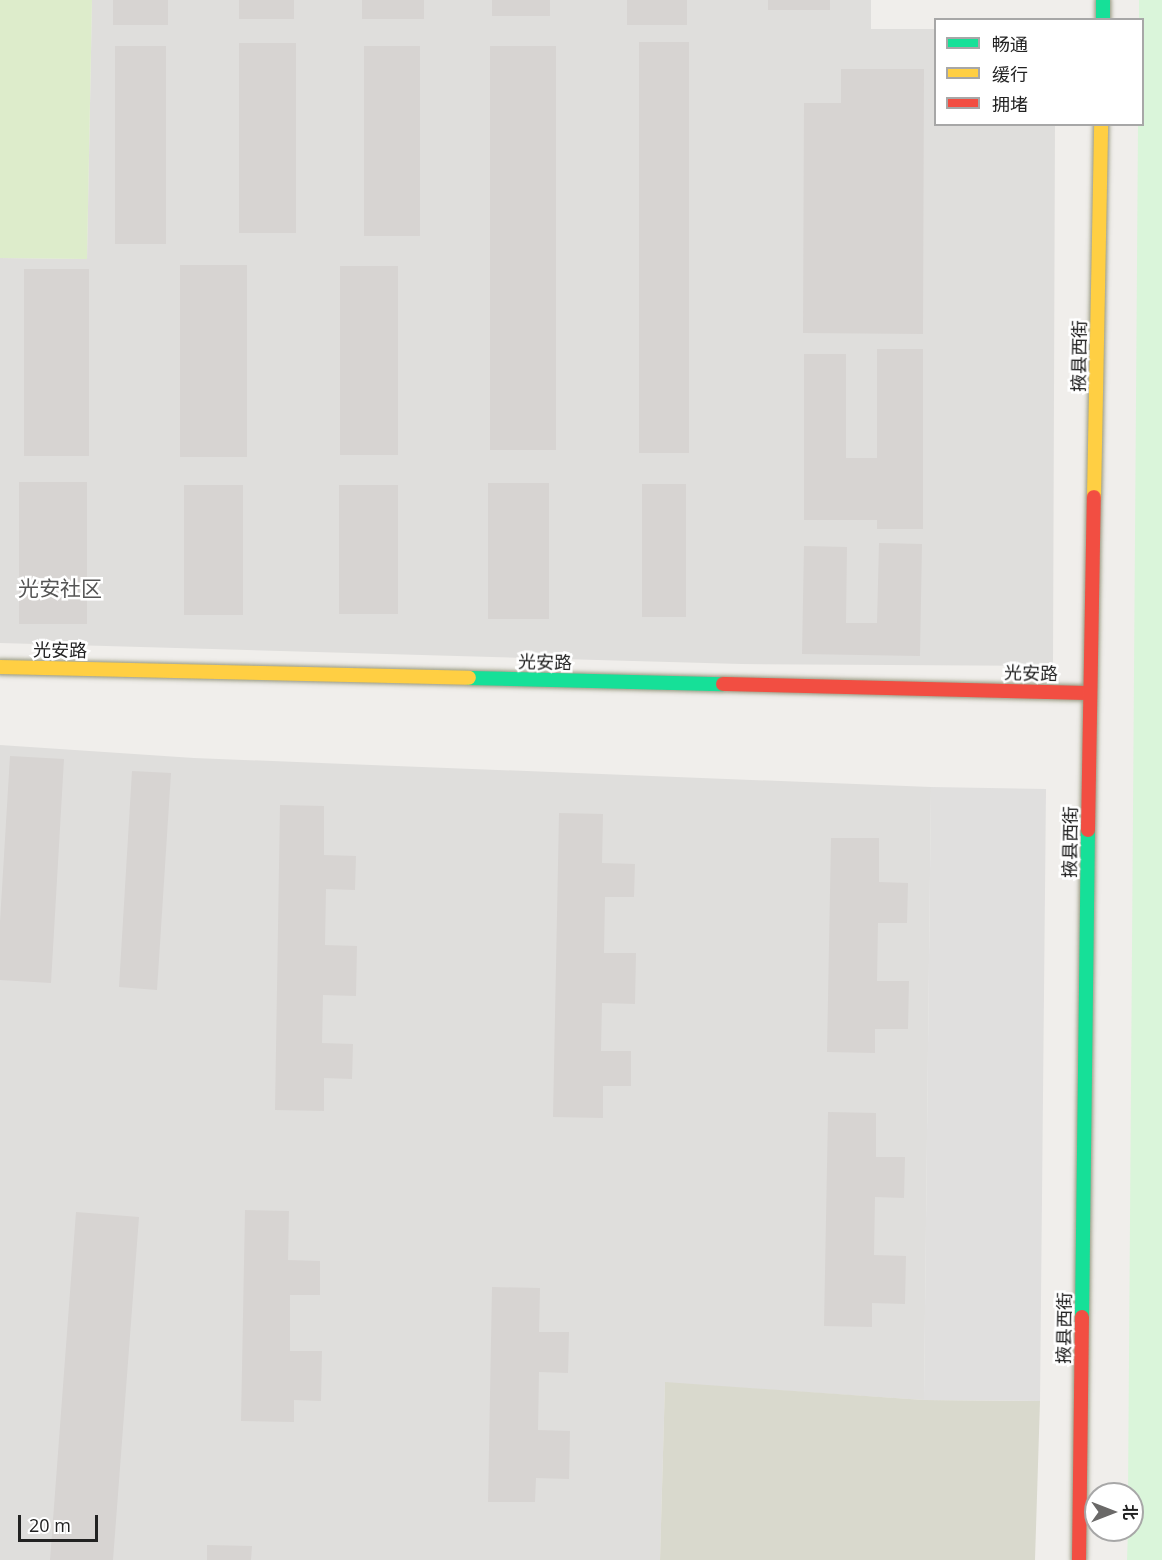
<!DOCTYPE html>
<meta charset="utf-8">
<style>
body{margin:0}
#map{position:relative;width:1162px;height:1560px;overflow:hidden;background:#f0eeeb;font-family:"Open Sans","Noto Sans SC",sans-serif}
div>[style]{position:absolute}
.residential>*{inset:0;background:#dfdedc}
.construction>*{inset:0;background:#d9d9cd}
.grass>*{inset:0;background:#ddeccb}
.park>*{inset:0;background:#daf5da}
.parking>*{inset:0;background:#e0dfde}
.building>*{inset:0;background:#d7d4d2}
.roads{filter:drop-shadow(0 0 2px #999a82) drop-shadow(0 0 2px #999a82)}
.fast>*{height:14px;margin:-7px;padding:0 7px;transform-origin:7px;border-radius:7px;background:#16e098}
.slow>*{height:14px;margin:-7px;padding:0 7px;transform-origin:7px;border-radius:7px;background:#ffcf43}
.jam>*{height:14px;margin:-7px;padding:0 7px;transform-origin:7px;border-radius:7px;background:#f24e42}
span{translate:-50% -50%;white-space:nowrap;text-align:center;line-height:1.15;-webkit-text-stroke:5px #fff;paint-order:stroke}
.street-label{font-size:18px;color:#222}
.quarter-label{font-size:21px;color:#555}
.legend{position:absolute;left:934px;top:18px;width:210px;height:108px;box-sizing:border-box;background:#fff;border:2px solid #a7a7a7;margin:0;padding:8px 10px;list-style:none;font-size:18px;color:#222}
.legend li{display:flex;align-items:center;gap:12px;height:30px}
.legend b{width:30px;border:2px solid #a7a7a7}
.north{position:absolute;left:1084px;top:1482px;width:60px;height:60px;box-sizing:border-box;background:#fff;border:2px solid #a7a7a7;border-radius:50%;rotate:90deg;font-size:16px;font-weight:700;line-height:24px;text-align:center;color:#222}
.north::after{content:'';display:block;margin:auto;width:21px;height:27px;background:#6a6968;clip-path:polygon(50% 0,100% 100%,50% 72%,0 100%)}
.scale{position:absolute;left:18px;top:1515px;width:80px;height:27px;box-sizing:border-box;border:3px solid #222;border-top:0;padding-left:8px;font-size:18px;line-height:21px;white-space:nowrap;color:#222;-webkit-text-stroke:4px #fff;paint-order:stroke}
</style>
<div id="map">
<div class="residential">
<div style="clip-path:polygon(92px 0,871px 0,871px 29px,935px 29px,936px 124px,1055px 125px,1053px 666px,741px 664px,0 643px,0 258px,87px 259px)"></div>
<div style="clip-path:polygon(0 745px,194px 758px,931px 787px,924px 1400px,665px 1383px,660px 1560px,0 1560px)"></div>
</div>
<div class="construction">
<div style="clip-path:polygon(665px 1382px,924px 1400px,1040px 1401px,1035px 1560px,660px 1560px)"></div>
</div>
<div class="grass">
<div style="clip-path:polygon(0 0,92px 0,87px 259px,0 258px)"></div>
</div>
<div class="park">
<div style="clip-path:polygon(1139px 0,1162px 0,1162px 1560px,1127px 1560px,1128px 1530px,1132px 1530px,1132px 1494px,1128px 1494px,1138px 125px,1142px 124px,1142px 20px,1139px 19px)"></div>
</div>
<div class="parking">
<div style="clip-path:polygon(931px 787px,1046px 789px,1040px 1401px,924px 1400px)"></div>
</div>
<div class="building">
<div style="clip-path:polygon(113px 0,168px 0,168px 25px,113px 25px)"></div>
<div style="clip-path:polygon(239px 0,294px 0,294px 19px,239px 19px)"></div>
<div style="clip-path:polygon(362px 0,424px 0,424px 19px,362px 19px)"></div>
<div style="clip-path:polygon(492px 0,550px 0,550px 16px,492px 16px)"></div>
<div style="clip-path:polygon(627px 0,687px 0,687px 25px,627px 25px)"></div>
<div style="clip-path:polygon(768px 0,830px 0,830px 10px,768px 10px)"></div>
<div style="clip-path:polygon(639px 42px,689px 42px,689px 453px,639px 453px)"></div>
<div style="clip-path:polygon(239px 43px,296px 43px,296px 233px,239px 233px)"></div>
<div style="clip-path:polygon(115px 46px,166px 46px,166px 244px,115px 244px)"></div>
<div style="clip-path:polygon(364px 46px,420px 46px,420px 236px,364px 236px)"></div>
<div style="clip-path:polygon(490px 46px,556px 46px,556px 450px,490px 450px)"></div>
<div style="clip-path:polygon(841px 69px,924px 69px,923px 334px,803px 333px,804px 103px,841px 103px)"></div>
<div style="clip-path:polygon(180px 265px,247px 265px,247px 457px,180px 457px)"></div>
<div style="clip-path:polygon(340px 266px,398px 266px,398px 455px,340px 455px)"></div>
<div style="clip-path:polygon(24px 269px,89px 269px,89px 456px,24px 456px)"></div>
<div style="clip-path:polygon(877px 349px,923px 349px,923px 529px,877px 529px,877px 520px,804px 520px,804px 354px,846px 354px,846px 458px,877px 458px)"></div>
<div style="clip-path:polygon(19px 482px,87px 482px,87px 624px,19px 624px)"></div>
<div style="clip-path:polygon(488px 483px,549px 483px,549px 619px,488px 619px)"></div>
<div style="clip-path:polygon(642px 484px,686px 484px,686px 617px,642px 617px)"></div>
<div style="clip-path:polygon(184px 485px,243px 485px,243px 615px,184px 615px)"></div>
<div style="clip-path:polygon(339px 485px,398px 485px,398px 614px,339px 614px)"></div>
<div style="clip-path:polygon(879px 543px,922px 544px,920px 656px,802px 654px,804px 546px,847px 547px,846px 623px,877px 623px)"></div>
<div style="clip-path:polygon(10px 756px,64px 759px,51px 983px,0 980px,0 922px)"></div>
<div style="clip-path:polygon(132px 771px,171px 773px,157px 990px,119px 987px)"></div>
<div style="clip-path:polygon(280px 805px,324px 806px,324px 855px,356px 856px,355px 890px,326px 889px,325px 945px,357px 946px,356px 996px,323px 995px,322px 1043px,353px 1044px,352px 1079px,324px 1078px,324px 1111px,275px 1110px)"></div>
<div style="clip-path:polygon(559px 813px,603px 814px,602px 863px,635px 864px,634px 897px,605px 897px,604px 953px,636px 953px,635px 1004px,602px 1003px,601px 1051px,631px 1051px,631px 1086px,603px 1086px,603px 1118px,553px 1117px)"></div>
<div style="clip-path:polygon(831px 838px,879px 838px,879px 882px,908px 883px,907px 923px,878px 923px,877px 981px,909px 981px,908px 1029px,875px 1029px,875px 1053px,827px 1052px)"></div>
<div style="clip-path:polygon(828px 1112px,876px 1113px,876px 1157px,905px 1157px,904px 1198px,875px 1197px,874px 1255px,906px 1256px,905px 1304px,872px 1303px,872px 1327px,824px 1326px)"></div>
<div style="clip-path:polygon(245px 1210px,289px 1211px,288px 1260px,320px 1261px,320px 1295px,290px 1295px,290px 1351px,322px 1351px,321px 1401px,294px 1400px,294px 1422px,241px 1421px)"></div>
<div style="clip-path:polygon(76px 1212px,139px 1217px,113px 1560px,50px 1560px)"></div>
<div style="clip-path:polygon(492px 1287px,540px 1288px,539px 1332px,569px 1332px,568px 1373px,539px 1372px,538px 1430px,570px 1431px,569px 1479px,536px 1478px,535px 1502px,488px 1502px)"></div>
<div style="clip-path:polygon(207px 1545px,252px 1546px,251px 1560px,207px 1560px)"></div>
</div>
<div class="roads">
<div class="fast">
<div style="left:1103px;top:0;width:20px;rotate:90deg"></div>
<div style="left:469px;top:678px;width:254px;rotate:1.4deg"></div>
<div style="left:1082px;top:1317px;width:487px;rotate:-89.3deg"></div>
</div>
<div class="slow">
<div style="left:1094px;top:497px;width:373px;rotate:-88.9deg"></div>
<div style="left:0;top:667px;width:469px;rotate:1.3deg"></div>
</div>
<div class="jam">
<div style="left:723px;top:684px;width:367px;rotate:1.4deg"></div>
<div style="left:1088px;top:830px;width:333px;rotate:-89deg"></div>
<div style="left:1079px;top:1560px;width:243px;rotate:-89.3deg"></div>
</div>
</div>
<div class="street-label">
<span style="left:1079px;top:356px;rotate:-89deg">掖县西街</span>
<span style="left:60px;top:650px;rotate:1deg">光安路</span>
<span style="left:545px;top:662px;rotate:1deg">光安路</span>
<span style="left:1031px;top:673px;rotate:1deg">光安路</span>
<span style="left:1070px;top:842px;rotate:-89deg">掖县西街</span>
<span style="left:1064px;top:1328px;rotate:-89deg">掖县西街</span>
</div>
<div class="quarter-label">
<span style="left:60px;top:588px">光安社区</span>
</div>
<ul class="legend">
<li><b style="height:8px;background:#16e098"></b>畅通</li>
<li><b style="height:8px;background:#ffcf43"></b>缓行</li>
<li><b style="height:8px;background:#f24e42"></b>拥堵</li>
</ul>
<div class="north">北</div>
<div class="scale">20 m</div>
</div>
